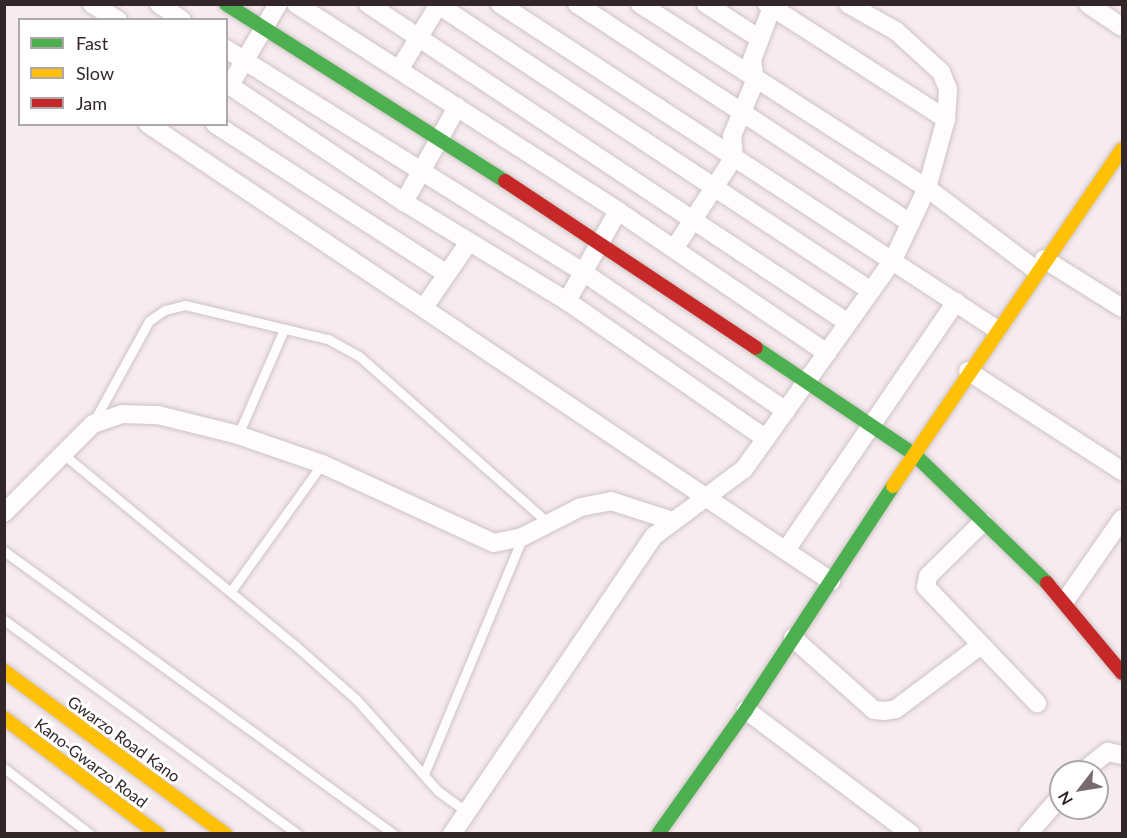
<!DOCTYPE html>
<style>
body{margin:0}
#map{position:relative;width:1127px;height:838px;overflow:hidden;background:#f6ebee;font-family:Lato,sans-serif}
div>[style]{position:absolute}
.roads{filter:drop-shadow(0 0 2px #cec2c5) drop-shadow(0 0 2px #cec2c5)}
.lane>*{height:9px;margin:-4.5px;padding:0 4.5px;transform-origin:4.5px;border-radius:4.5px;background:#fefcfc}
.street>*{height:18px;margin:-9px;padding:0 9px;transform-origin:9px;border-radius:9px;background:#fefcfc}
.fast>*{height:14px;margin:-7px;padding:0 7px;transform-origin:7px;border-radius:7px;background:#4caf50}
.slow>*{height:14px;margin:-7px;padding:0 7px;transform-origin:7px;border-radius:7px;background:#ffc107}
.jam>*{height:14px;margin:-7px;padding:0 7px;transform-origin:7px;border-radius:7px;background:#c62828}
span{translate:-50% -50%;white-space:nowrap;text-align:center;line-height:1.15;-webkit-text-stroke:6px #fff;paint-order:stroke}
.street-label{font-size:16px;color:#322629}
.frame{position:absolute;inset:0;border:6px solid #322629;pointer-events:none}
.legend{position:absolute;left:18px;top:18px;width:210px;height:108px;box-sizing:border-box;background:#fff;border:2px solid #ada8a9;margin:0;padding:8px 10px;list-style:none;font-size:18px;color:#322629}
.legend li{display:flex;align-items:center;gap:12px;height:30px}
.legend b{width:30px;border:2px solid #ada8a9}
.north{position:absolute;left:1049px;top:760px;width:60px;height:60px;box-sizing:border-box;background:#fff;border:2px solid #ada8a9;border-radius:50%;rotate:239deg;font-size:16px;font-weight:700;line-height:24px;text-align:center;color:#322629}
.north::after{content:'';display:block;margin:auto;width:21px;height:27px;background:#776b6e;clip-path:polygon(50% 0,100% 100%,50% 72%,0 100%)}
</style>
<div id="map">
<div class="roads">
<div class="lane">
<div style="left:94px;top:421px;width:114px;rotate:-61.2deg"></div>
<div style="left:149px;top:321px;width:19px;rotate:-35deg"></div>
<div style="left:165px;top:310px;width:21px;rotate:-14deg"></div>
<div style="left:185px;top:305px;width:147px;rotate:13.4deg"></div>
<div style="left:328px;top:339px;width:35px;rotate:29deg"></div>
<div style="left:359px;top:356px;width:256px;rotate:41.4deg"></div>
<div style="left:238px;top:435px;width:116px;rotate:-66.5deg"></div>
<div style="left:63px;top:454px;width:302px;rotate:39.5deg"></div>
<div style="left:296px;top:646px;width:80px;rotate:41.5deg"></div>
<div style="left:356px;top:699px;width:123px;rotate:48.3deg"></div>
<div style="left:438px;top:791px;width:36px;rotate:36deg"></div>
<div style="left:4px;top:551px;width:482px;rotate:36deg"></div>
<div style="left:231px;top:591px;width:156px;rotate:-54.4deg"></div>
<div style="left:4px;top:620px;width:363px;rotate:36.1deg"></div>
<div style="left:4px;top:768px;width:108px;rotate:37.5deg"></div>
<div style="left:424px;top:774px;width:256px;rotate:-67.4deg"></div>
</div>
<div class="street">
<div style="left:92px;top:4px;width:31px;rotate:32deg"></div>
<div style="left:159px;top:4px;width:28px;rotate:35deg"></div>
<div style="left:296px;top:4px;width:383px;rotate:32.7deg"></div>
<div style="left:618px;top:211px;width:253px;rotate:34.2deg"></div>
<div style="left:368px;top:4px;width:576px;rotate:33.61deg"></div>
<div style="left:437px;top:4px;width:520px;rotate:33.48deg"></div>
<div style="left:500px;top:4px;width:593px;rotate:33.23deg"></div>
<div style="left:577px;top:4px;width:399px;rotate:33.3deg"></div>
<div style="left:640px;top:4px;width:341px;rotate:32.7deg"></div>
<div style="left:927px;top:188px;width:136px;rotate:37deg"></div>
<div style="left:706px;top:4px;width:64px;rotate:32.9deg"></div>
<div style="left:767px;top:4px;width:213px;rotate:32.7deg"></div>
<div style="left:1088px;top:4px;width:41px;rotate:34.1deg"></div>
<div style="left:226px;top:49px;width:421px;rotate:32deg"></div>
<div style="left:583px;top:272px;width:246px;rotate:34.4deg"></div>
<div style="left:399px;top:70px;width:77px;rotate:-58.8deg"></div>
<div style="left:226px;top:83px;width:214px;rotate:33.8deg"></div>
<div style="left:404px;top:202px;width:191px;rotate:31.3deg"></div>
<div style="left:567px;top:301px;width:242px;rotate:34.7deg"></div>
<div style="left:230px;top:85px;width:94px;rotate:-59.3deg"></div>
<div style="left:148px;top:124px;width:822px;rotate:33.79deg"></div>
<div style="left:215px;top:124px;width:276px;rotate:32.9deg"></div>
<div style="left:404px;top:202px;width:109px;rotate:-60.8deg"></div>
<div style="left:674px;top:249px;width:110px;rotate:-56.9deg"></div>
<div style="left:734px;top:157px;width:21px;rotate:-95deg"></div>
<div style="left:732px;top:136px;width:60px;rotate:-67.3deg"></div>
<div style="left:755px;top:81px;width:21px;rotate:-98deg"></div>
<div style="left:752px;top:60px;width:60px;rotate:-69.4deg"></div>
<div style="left:1044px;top:259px;width:92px;rotate:32.1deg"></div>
<div style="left:567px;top:301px;width:103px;rotate:-60.5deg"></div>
<div style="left:425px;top:306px;width:78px;rotate:-55.5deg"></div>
<div style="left:968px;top:371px;width:184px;rotate:33deg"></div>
<div style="left:4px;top:513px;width:126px;rotate:-45deg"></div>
<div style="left:93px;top:424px;width:31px;rotate:-19deg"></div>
<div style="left:122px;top:414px;width:36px;rotate:2deg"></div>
<div style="left:158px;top:415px;width:82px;rotate:14deg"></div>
<div style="left:238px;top:435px;width:89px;rotate:19deg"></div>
<div style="left:322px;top:464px;width:189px;rotate:24.7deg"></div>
<div style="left:494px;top:543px;width:29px;rotate:-12deg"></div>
<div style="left:522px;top:537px;width:66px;rotate:-27deg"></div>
<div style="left:581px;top:507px;width:31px;rotate:-11deg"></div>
<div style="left:611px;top:501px;width:65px;rotate:17.9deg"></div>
<div style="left:983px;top:522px;width:77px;rotate:135.5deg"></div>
<div style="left:928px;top:576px;width:11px;rotate:100deg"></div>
<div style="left:926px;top:587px;width:161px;rotate:46.3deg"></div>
<div style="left:786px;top:550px;width:301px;rotate:-55.6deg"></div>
<div style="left:1065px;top:601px;width:100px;rotate:-55.2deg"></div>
<div style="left:793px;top:638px;width:108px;rotate:41.6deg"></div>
<div style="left:874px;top:710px;width:11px;rotate:5deg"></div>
<div style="left:885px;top:711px;width:11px;rotate:-10deg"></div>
<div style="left:896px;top:709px;width:106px;rotate:-37deg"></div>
<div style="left:746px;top:710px;width:206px;rotate:36.9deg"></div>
<div style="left:1082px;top:772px;width:33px;rotate:-38deg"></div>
<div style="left:1108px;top:752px;width:14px;rotate:12deg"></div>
<div style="left:452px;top:834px;width:360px;rotate:-55.9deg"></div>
<div style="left:654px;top:536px;width:112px;rotate:-36.7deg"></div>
<div style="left:744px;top:469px;width:257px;rotate:-54.5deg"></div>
<div style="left:893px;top:260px;width:80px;rotate:-64.7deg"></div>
<div style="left:927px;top:188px;width:72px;rotate:-74.6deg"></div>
<div style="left:946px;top:119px;width:30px;rotate:-86deg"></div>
<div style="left:948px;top:89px;width:18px;rotate:-112deg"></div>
<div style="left:941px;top:72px;width:61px;rotate:-137.7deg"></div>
<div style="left:896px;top:31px;width:55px;rotate:-150.6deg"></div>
<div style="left:1028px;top:834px;width:50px;rotate:-49deg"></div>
</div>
<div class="fast">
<div style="left:226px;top:4px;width:330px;rotate:32.4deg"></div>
<div style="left:756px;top:348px;width:190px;rotate:33.9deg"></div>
<div style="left:914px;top:454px;width:185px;rotate:44.1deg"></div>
<div style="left:658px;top:834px;width:152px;rotate:-54.6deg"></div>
<div style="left:746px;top:710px;width:268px;rotate:-56.7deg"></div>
</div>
<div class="slow">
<div style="left:893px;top:486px;width:407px;rotate:-55.8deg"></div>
<div style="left:4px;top:671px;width:275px;rotate:36.4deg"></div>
<div style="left:4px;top:718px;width:193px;rotate:37deg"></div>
</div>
<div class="jam">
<div style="left:505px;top:181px;width:301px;rotate:33.6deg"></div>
<div style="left:1047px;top:583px;width:117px;rotate:50.2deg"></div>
</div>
</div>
<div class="street-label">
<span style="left:124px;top:739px;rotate:36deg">Gwarzo Road Kano</span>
<span style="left:91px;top:763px;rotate:37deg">Kano-Gwarzo Road</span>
</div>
<div class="frame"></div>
<ul class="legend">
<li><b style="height:8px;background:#4caf50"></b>Fast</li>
<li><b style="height:8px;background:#ffc107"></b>Slow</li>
<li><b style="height:8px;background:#c62828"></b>Jam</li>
</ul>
<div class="north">N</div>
</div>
